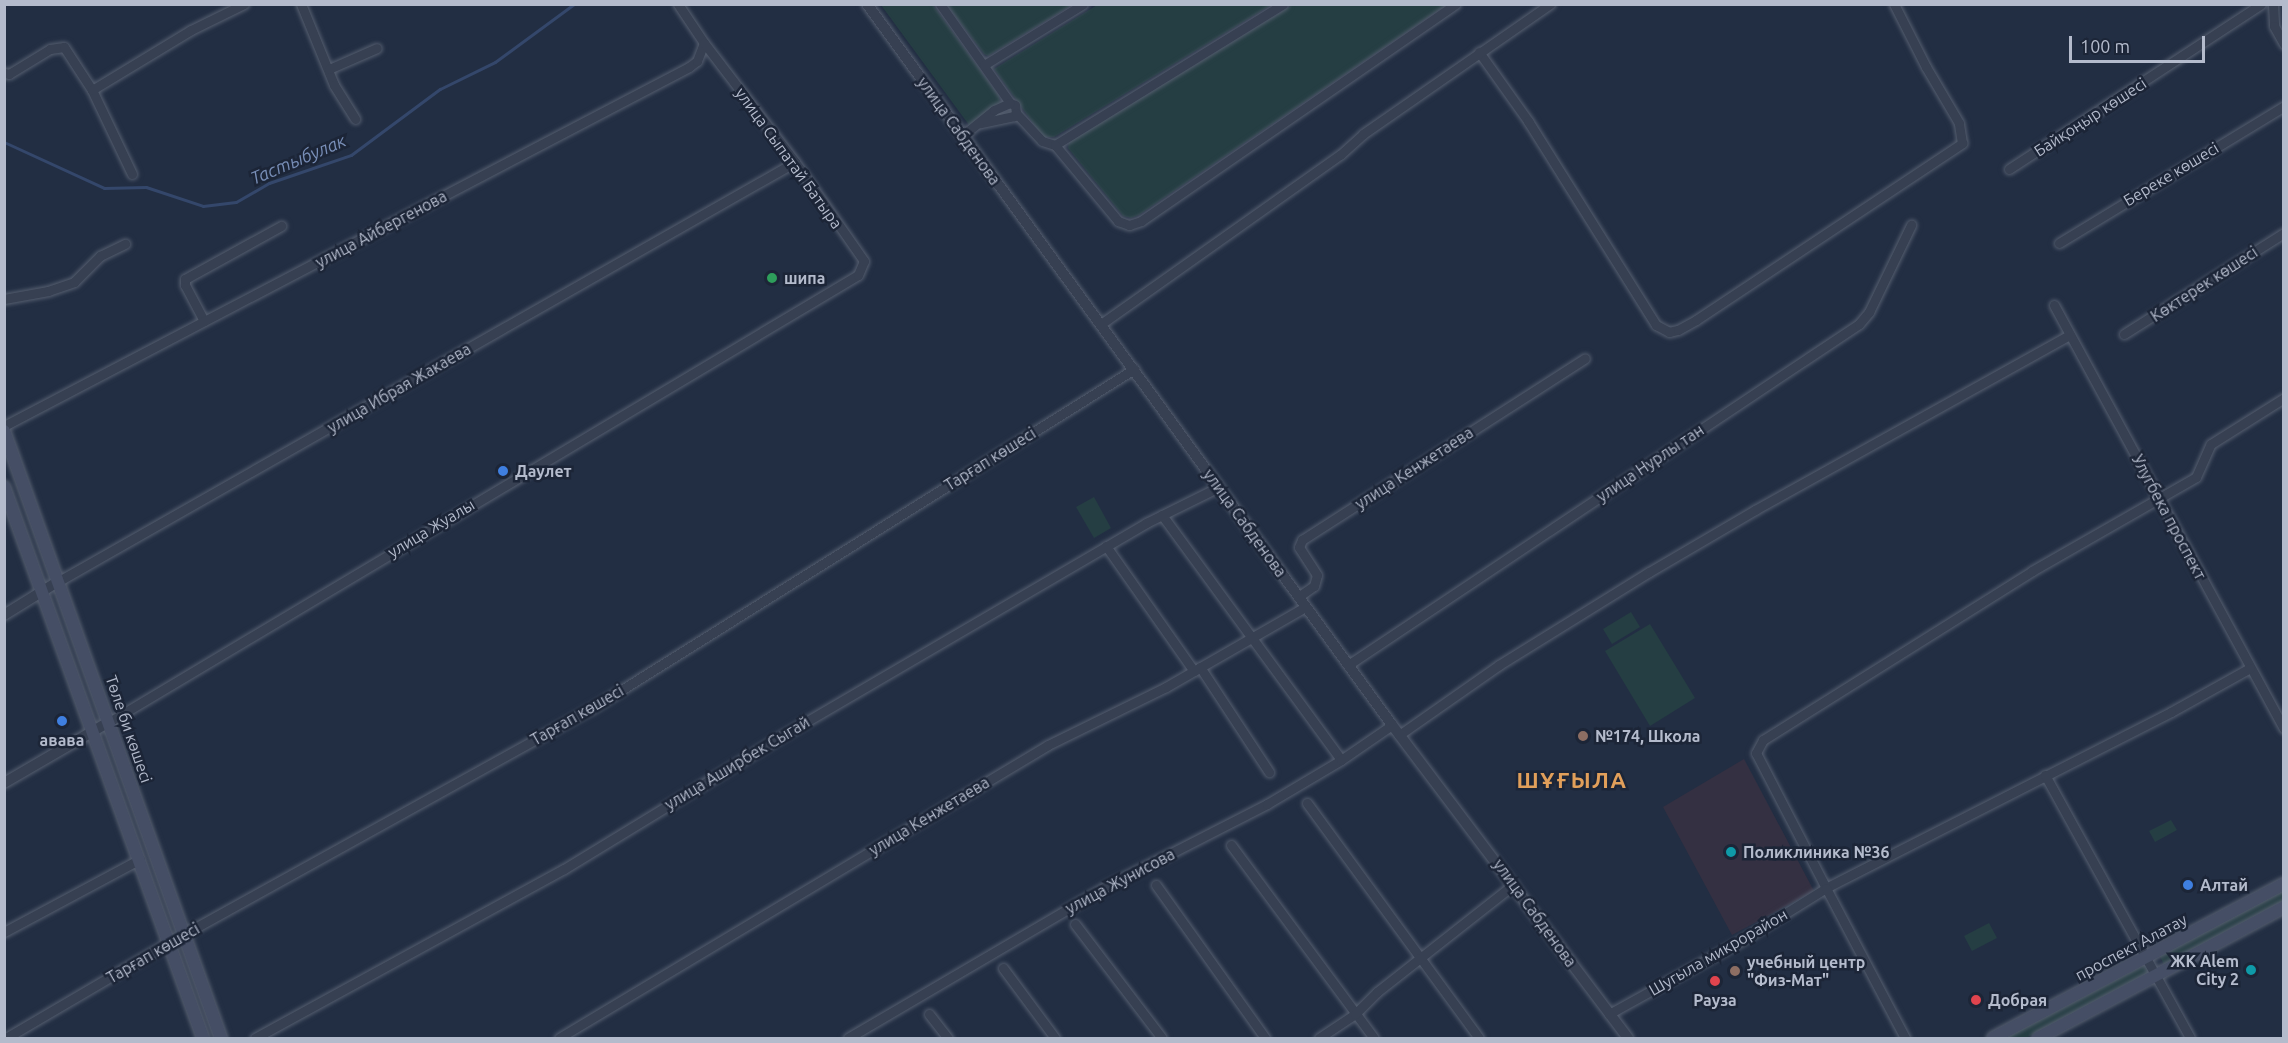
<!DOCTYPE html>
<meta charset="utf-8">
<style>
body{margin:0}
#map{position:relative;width:2288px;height:1043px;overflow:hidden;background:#222e43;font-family:Ubuntu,sans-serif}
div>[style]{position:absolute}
.medical>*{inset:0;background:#343042}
.green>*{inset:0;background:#253e43}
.stream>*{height:3px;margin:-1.5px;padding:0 1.5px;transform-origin:1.5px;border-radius:1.5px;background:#34476b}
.roads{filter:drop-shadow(0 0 2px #555e6f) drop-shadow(0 0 2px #555e6f)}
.minor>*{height:9px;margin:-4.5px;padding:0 4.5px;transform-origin:4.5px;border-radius:4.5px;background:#374052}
.tertiary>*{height:10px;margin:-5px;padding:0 5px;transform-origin:5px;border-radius:5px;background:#374052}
.secondary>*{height:12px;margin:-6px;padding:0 6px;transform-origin:6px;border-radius:6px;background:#454e65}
.dots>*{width:16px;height:16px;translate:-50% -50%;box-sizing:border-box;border:3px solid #1c2537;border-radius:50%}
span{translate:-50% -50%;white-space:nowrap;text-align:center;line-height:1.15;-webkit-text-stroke:5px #1c2537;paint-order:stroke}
.street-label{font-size:16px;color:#b4bbcc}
.poi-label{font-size:16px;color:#b4bbcc;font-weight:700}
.left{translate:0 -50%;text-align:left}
.right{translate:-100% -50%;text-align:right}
.water-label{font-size:18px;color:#788eb7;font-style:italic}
.district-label{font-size:22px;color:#e19f5a;font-weight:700;letter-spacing:1.5px}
.frame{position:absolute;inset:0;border:6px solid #b4bbcc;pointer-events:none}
.scale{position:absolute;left:2069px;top:36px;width:136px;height:27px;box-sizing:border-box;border:3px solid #b4bbcc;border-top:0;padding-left:8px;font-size:18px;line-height:21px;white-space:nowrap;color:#b4bbcc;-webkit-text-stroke:4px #1c2537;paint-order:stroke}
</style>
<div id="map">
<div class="medical">
<div style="clip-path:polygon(1744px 759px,1814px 891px,1732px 935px,1663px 807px)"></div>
</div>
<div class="green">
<div style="clip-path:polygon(1294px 4px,1446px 5px,1139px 215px,1131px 218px,1123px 216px,1068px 148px,1069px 142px)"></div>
<div style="clip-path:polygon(881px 5px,933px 5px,999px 96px,1000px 103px,969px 125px)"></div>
<div style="clip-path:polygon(947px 5px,1072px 5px,988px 56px,984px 54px)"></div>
<div style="clip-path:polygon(1097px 5px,1271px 5px,1054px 137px,1043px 137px,994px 69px)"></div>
<div style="clip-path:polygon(1094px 497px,1111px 528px,1094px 538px,1076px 507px)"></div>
<div style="clip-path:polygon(1631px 612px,1640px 627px,1612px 644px,1603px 629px)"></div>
<div style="clip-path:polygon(1650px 624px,1695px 698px,1650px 726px,1605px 651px)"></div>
<div style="clip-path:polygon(2171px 820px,2177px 830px,2155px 842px,2149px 831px)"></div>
<div style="clip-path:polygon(2283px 889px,2283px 902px,2164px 965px,2160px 956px)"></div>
<div style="clip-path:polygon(1989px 923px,1997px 938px,1972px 951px,1964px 936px)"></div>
<div style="clip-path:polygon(2144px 965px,2149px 971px,2147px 975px,2026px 1038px,2005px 1038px)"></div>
</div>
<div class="stream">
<div style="left:4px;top:142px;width:110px;rotate:24.7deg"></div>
<div style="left:104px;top:188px;width:42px;rotate:-1.4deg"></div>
<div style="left:146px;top:187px;width:60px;rotate:18.4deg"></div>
<div style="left:203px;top:206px;width:33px;rotate:-7deg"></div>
<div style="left:236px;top:202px;width:38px;rotate:-30deg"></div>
<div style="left:269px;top:183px;width:87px;rotate:-18.9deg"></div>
<div style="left:351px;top:155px;width:111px;rotate:-36.6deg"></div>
<div style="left:440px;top:89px;width:61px;rotate:-26.1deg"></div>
<div style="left:495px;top:62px;width:98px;rotate:-36.3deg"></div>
</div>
<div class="roads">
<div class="minor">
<div style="left:301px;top:4px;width:87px;rotate:67.8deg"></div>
<div style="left:334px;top:85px;width:40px;rotate:58deg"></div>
<div style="left:940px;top:4px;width:121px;rotate:54.7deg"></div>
<div style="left:1010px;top:103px;width:5px;rotate:22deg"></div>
<div style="left:1015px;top:105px;width:8px;rotate:83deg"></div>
<div style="left:1016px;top:113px;width:4px;rotate:124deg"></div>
<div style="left:1014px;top:116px;width:35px;rotate:168deg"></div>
<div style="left:2273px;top:4px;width:22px;rotate:87deg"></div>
<div style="left:2274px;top:26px;width:21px;rotate:61deg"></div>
<div style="left:1479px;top:52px;width:85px;rotate:54.6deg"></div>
<div style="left:1528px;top:121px;width:241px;rotate:57.9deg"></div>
<div style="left:1656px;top:325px;width:15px;rotate:28deg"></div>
<div style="left:1669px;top:332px;width:9px;rotate:-13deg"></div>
<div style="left:1678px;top:330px;width:21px;rotate:-29deg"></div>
<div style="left:1696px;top:320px;width:320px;rotate:-33.6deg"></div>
<div style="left:1962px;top:143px;width:20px;rotate:-99deg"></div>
<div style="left:1959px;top:123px;width:65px;rotate:-120.5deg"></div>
<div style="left:1926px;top:67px;width:71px;rotate:-116.9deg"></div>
<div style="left:984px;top:65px;width:116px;rotate:-31.6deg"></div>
<div style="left:329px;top:69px;width:52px;rotate:-23.6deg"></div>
<div style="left:4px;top:73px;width:5px;rotate:11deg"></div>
<div style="left:9px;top:74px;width:48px;rotate:-31.4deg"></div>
<div style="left:50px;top:49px;width:14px;rotate:-8deg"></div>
<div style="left:64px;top:47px;width:51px;rotate:56.9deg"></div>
<div style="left:92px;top:90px;width:93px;rotate:64.5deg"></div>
<div style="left:92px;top:90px;width:116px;rotate:-31.2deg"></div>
<div style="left:191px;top:30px;width:59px;rotate:-26.1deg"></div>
<div style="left:1016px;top:113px;width:38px;rotate:47deg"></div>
<div style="left:1042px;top:141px;width:14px;rotate:17deg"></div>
<div style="left:1055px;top:145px;width:268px;rotate:-31.7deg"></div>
<div style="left:962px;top:136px;width:41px;rotate:-39.1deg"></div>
<div style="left:994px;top:110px;width:17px;rotate:-24deg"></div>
<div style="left:1055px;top:145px;width:99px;rotate:50.3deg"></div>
<div style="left:1118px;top:221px;width:12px;rotate:20deg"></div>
<div style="left:1129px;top:225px;width:13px;rotate:-18deg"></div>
<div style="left:1141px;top:221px;width:382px;rotate:-34.6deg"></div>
<div style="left:2009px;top:169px;width:301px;rotate:-33.2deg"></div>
<div style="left:2059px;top:243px;width:263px;rotate:-31.3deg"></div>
<div style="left:4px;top:299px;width:45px;rotate:-10.3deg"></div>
<div style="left:48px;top:291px;width:28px;rotate:-19deg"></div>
<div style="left:74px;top:282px;width:37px;rotate:-45deg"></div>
<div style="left:100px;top:256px;width:28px;rotate:-26deg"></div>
<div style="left:2054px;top:305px;width:482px;rotate:61.5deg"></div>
<div style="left:204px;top:321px;width:41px;rotate:-117.8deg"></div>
<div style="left:185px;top:285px;width:6px;rotate:-90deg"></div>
<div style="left:185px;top:279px;width:110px;rotate:-28.9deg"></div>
<div style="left:1101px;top:324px;width:293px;rotate:-35.3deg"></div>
<div style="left:1340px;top:155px;width:31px;rotate:-42deg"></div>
<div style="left:1363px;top:134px;width:228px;rotate:-34.8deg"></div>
<div style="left:2124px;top:334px;width:189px;rotate:-32.3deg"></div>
<div style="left:4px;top:426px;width:773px;rotate:-27.66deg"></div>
<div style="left:689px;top:67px;width:10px;rotate:-37deg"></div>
<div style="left:697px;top:61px;width:19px;rotate:-69deg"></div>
<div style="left:704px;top:43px;width:47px;rotate:-123.7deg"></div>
<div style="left:1162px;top:515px;width:303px;rotate:53.8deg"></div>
<div style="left:1106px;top:546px;width:153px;rotate:54.9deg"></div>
<div style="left:59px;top:581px;width:847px;rotate:-29.65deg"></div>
<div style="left:1298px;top:597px;width:19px;rotate:-35deg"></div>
<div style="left:1314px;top:586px;width:11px;rotate:-75deg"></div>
<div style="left:1317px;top:575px;width:33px;rotate:-123deg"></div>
<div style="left:1299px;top:547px;width:8px;rotate:-67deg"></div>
<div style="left:1302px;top:540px;width:336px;rotate:-32.7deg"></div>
<div style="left:1348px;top:665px;width:614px;rotate:-33.72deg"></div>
<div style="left:1859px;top:324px;width:16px;rotate:-50deg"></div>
<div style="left:1869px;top:312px;width:97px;rotate:-64.2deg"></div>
<div style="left:1200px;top:667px;width:126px;rotate:56.7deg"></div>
<div style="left:2250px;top:668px;width:90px;rotate:150.9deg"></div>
<div style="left:2171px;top:712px;width:387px;rotate:153deg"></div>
<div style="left:1826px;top:888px;width:152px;rotate:-117.4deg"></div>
<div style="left:1756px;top:753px;width:15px;rotate:-62deg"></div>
<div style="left:1763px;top:740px;width:318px;rotate:-32.1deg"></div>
<div style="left:2032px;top:571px;width:189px;rotate:-29.8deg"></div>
<div style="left:2196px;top:477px;width:36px;rotate:-66deg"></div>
<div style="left:2211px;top:444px;width:86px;rotate:-32.2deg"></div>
<div style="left:109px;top:722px;width:872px;rotate:-30.83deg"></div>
<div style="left:858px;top:275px;width:15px;rotate:-67deg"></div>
<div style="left:864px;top:261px;width:121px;rotate:-124.9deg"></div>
<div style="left:795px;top:162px;width:150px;rotate:-127.4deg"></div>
<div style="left:1399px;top:735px;width:122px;rotate:-35deg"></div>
<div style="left:1499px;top:665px;width:176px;rotate:-31.8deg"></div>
<div style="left:1649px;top:572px;width:123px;rotate:-30.3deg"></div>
<div style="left:1755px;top:510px;width:360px;rotate:-29.1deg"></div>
<div style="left:2045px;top:775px;width:300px;rotate:61.1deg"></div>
<div style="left:1307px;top:803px;width:291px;rotate:53.8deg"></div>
<div style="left:1231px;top:845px;width:240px;rotate:53.5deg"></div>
<div style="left:1156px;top:885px;width:188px;rotate:54.5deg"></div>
<div style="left:1075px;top:924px;width:143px;rotate:52.7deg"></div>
<div style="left:4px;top:932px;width:154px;rotate:-28.2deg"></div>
<div style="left:1003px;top:968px;width:87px;rotate:53.4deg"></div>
<div style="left:929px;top:1014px;width:31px;rotate:52deg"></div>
<div style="left:1609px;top:1014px;width:149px;rotate:-29deg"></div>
<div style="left:1739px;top:942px;width:102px;rotate:-31.8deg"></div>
<div style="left:1826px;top:888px;width:170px;rotate:62.2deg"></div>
<div style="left:6px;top:1038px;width:188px;rotate:-30.4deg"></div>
<div style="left:168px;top:943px;width:483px;rotate:-29deg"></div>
<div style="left:591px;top:709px;width:641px;rotate:-32.05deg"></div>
<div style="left:255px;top:1038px;width:352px;rotate:-28.7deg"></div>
<div style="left:564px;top:869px;width:253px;rotate:-31.4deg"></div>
<div style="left:780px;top:737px;width:424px;rotate:-30.3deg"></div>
<div style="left:1146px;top:523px;width:81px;rotate:-26.3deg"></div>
<div style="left:559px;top:1038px;width:570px;rotate:-30.93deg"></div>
<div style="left:1048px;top:745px;width:131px;rotate:-26.2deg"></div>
<div style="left:1166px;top:687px;width:160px;rotate:-29.9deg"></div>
<div style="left:848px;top:1038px;width:298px;rotate:-30.4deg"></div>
<div style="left:1105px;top:887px;width:182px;rotate:-27.1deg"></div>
<div style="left:1267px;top:804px;width:86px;rotate:-30.7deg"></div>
<div style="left:1341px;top:760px;width:62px;rotate:-34.5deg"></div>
<div style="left:1319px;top:1038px;width:43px;rotate:-33.7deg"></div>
<div style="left:1355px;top:1014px;width:31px;rotate:-45deg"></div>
<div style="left:1377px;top:992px;width:174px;rotate:-38.2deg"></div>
</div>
<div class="tertiary">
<div style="left:867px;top:4px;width:892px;rotate:53.94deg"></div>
<div style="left:1392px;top:725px;width:392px;rotate:53deg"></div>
<div style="left:4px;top:615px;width:65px;rotate:-31.7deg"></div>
<div style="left:4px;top:783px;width:121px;rotate:-30.2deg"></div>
</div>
<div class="secondary">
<div style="left:4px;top:431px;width:645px;rotate:70.33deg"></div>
<div style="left:4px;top:487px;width:586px;rotate:70.14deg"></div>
<div style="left:1993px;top:1038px;width:329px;rotate:-27.9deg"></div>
<div style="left:2038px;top:1038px;width:279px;rotate:-28deg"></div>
</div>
</div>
<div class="dots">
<div style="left:772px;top:278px;background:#2e9e5b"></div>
<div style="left:503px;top:471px;background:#3f7fe0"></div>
<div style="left:62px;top:721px;background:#3f7fe0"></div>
<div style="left:1583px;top:736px;background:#8d6e63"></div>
<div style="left:1731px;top:852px;background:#0f9aa8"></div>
<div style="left:2188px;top:885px;background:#3f7fe0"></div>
<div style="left:2251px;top:970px;background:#0f9aa8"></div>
<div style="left:1735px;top:971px;background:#8d6e63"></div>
<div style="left:1715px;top:981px;background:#e0444e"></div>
<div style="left:1976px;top:1000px;background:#e0444e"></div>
</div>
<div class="street-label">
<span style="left:2090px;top:117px;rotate:-33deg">Байқоңыр көшесі</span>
<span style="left:959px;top:131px;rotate:54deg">улица Сабденова</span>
<span style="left:789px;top:158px;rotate:54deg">улица Сыпатай Батыра</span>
<span style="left:2171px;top:174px;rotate:-31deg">Береке көшесі</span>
<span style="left:381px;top:229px;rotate:-28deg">улица Айбергенова</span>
<span style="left:2204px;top:284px;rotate:-33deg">Көктерек көшесі</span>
<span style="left:399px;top:388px;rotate:-30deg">улица Ибрая Жакаева</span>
<span style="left:990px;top:459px;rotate:-32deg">Тарғап көшесі</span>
<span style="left:1650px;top:463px;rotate:-34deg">улица Нурлы тан</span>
<span style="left:1414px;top:468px;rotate:-33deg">улица Кенжетаева</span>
<span style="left:2169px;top:517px;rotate:62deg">Улугбека проспект</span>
<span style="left:1245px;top:523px;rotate:54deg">улица Сабденова</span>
<span style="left:431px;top:528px;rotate:-31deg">улица Жуалы</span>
<span style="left:577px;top:715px;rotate:-30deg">Тарғап көшесі</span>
<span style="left:129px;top:729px;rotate:71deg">Төле би көшесі</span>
<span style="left:737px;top:763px;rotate:-31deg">улица Аширбек Сыгай</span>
<span style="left:929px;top:816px;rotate:-31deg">улица Кенжетаева</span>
<span style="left:1120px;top:881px;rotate:-28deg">улица Жунисова</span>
<span style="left:1535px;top:913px;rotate:54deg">улица Сабденова</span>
<span style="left:2131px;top:947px;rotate:-28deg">проспект Алатау</span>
<span style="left:1718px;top:952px;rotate:-30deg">Шугыла микрорайон</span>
<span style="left:153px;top:953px;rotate:-30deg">Тарғап көшесі</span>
</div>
<div class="poi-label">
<span class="left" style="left:784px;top:278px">шипа</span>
<span class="left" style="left:515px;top:471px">Даулет</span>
<span class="left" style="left:1595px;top:736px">№174, Школа</span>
<span style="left:62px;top:740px">авава</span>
<span class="left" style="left:1743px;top:852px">Поликлиника №36</span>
<span class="left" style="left:2200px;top:885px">Алтай</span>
<span class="right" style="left:2239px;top:970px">ЖК Alem<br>City 2</span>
<span class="left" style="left:1747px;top:971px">учебный центр<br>"Физ-Мат"</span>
<span style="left:1715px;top:1000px">Рауза</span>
<span class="left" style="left:1988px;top:1000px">Добрая</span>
</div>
<div class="water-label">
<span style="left:298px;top:159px;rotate:-23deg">Тастыбулак</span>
</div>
<div class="district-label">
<span style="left:1572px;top:780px">ШҰҒЫЛА</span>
</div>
<div class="frame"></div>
<div class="scale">100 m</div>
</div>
